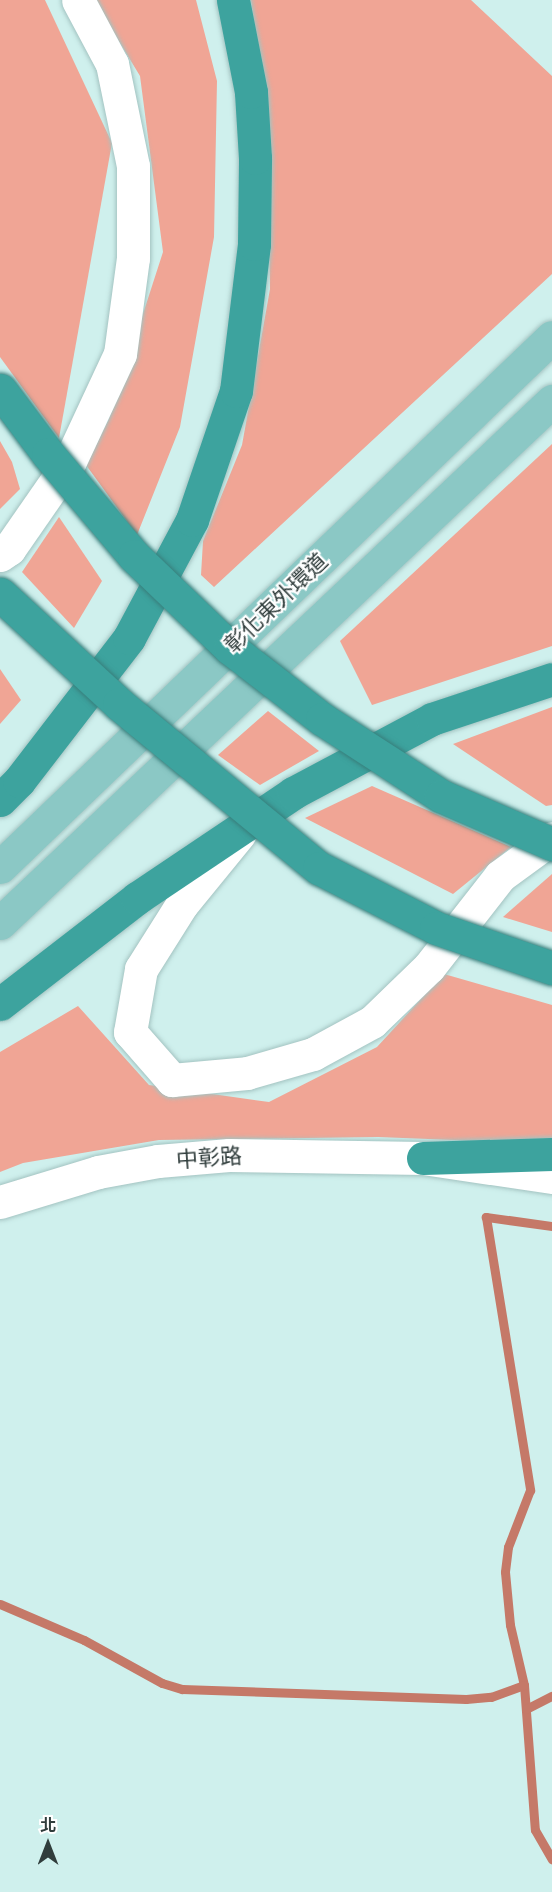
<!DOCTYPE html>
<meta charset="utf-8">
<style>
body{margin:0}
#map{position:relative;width:552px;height:1892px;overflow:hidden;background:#cff0ed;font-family:Cabin,"Noto Sans TC",sans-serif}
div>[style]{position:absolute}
.green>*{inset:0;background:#f0a595}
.stream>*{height:9px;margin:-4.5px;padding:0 4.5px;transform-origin:4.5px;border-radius:4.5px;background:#c57968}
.roads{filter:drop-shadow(0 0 2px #a3c3c1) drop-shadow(0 0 2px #a3c3c1)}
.minor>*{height:33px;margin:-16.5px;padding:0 16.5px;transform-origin:16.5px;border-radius:16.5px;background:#fff}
.major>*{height:33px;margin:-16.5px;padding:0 16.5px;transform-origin:16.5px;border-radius:16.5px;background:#8bc8c5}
.highway>*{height:33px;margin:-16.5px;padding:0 16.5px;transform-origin:16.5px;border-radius:16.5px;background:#3da39e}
.bridges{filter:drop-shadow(0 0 2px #387f7c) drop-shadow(0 0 2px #387f7c)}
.highway-bridge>*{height:33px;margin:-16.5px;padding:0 16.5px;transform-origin:16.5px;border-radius:16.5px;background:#3da39e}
span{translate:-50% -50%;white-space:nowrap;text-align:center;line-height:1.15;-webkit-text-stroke:4.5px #fff;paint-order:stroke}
.street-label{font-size:22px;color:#303d3c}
.north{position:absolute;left:18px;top:1814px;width:60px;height:60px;-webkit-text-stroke:4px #fff;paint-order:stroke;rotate:0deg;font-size:16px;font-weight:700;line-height:24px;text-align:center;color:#303d3c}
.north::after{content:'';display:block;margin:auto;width:21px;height:27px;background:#303d3c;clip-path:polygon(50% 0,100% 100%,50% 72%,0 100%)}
</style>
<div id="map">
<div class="green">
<div style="clip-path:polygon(0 0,45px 0,112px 143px,59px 438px,0 357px)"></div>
<div style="clip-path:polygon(94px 0,196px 0,217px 81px,214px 237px,180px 427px,137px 535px,86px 465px,109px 419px,163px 252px,140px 76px)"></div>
<div style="clip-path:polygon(251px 0,471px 0,552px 76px,552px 274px,214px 587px,201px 575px,203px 541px,242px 445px,270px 289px,267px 117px)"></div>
<div style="clip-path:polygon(0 441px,12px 462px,20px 489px,0 509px)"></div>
<div style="clip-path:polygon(552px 444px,552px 646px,372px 705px,340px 641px)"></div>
<div style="clip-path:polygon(59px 517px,102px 581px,74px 628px,22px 572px)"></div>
<div style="clip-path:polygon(0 669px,21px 700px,0 724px)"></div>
<div style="clip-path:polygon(552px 707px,552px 805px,546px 806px,453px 744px)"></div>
<div style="clip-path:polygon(268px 711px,319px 751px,260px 785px,218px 755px)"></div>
<div style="clip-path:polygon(372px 786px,511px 847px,453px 894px,305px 818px)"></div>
<div style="clip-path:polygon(552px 874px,552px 932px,503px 917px)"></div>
<div style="clip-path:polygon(444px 974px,552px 1005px,552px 1144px,378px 1137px,159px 1140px,23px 1163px,0 1172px,0 1052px,78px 1006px,149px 1085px,269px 1102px,377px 1047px)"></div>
</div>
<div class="stream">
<div style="left:552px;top:1226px;width:67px;rotate:-172.2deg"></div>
<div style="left:486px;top:1217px;width:277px;rotate:80.8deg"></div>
<div style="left:530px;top:1490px;width:61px;rotate:111.1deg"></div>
<div style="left:508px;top:1547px;width:25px;rotate:97deg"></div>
<div style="left:505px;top:1572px;width:53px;rotate:84.6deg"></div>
<div style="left:510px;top:1625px;width:62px;rotate:76.9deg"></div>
<div style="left:524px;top:1685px;width:145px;rotate:85.7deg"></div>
<div style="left:535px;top:1830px;width:34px;rotate:60deg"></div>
<div style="left:0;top:1604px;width:91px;rotate:23.2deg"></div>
<div style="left:84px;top:1640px;width:89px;rotate:28.9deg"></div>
<div style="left:162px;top:1683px;width:21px;rotate:17deg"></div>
<div style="left:182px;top:1689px;width:284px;rotate:2deg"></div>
<div style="left:466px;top:1699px;width:25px;rotate:-5deg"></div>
<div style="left:491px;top:1697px;width:35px;rotate:-20deg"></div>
<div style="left:526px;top:1709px;width:29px;rotate:-27deg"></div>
</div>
<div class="roads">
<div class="minor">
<div style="left:0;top:555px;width:11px;rotate:-34deg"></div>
<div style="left:9px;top:549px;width:107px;rotate:-55.3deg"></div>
<div style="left:70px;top:461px;width:118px;rotate:-65deg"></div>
<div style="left:120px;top:354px;width:97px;rotate:-82.3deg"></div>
<div style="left:133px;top:258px;width:92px;rotate:-90deg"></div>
<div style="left:133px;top:166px;width:104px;rotate:-101.6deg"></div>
<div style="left:112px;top:64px;width:72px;rotate:-118deg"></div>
<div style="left:240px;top:833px;width:92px;rotate:129.2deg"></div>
<div style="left:182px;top:904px;width:77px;rotate:122.2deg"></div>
<div style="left:141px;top:969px;width:64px;rotate:99.9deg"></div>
<div style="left:130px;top:1032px;width:64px;rotate:48.8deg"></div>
<div style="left:172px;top:1080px;width:75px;rotate:-5.3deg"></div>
<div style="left:247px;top:1073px;width:69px;rotate:-16.1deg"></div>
<div style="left:313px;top:1054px;width:67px;rotate:-28.5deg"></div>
<div style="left:372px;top:1022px;width:79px;rotate:-44deg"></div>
<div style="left:429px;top:967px;width:115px;rotate:-52deg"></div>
<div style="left:500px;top:876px;width:64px;rotate:-36.2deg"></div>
<div style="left:0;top:1202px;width:102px;rotate:-17deg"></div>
<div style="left:98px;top:1172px;width:61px;rotate:-10.4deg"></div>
<div style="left:158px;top:1161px;width:71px;rotate:-4.8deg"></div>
<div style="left:229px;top:1155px;width:194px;rotate:0.9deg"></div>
<div style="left:423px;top:1158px;width:130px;rotate:8.4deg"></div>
</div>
<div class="major">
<div style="left:0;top:867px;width:765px;rotate:-43.84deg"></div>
<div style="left:0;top:923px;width:760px;rotate:-43.4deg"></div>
</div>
<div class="highway">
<div style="left:0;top:800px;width:27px;rotate:-45deg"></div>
<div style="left:19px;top:781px;width:180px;rotate:-52.4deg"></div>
<div style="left:129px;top:638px;width:134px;rotate:-61.9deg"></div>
<div style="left:192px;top:520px;width:136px;rotate:-71.2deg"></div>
<div style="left:236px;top:391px;width:148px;rotate:-83deg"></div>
<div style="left:254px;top:244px;width:86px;rotate:-89.3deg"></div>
<div style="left:255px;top:158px;width:66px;rotate:-93.5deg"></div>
<div style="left:251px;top:92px;width:94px;rotate:-101.1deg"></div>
<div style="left:0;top:1004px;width:173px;rotate:-37.7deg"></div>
<div style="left:137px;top:898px;width:188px;rotate:-33.9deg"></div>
<div style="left:293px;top:793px;width:157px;rotate:-28deg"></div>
<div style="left:432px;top:719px;width:126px;rotate:-18.4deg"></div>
<div style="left:423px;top:1158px;width:129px;rotate:-1.8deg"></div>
</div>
</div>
<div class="bridges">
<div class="highway-bridge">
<div style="left:0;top:390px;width:80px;rotate:53.1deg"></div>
<div style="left:48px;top:454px;width:133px;rotate:49.9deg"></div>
<div style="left:134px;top:556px;width:133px;rotate:43.8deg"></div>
<div style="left:230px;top:648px;width:116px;rotate:37.7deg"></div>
<div style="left:322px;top:719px;width:142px;rotate:32.9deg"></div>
<div style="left:441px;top:796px;width:121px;rotate:23.4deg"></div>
<div style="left:0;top:594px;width:162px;rotate:42.7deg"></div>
<div style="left:119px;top:704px;width:259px;rotate:39.4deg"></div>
<div style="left:319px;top:868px;width:131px;rotate:27.1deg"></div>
<div style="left:436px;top:928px;width:123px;rotate:19deg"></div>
</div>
</div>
<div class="street-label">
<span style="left:276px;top:603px;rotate:-44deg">彰化東外環道</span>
<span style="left:209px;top:1158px;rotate:-4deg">中彰路</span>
</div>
<div class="north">北</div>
</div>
